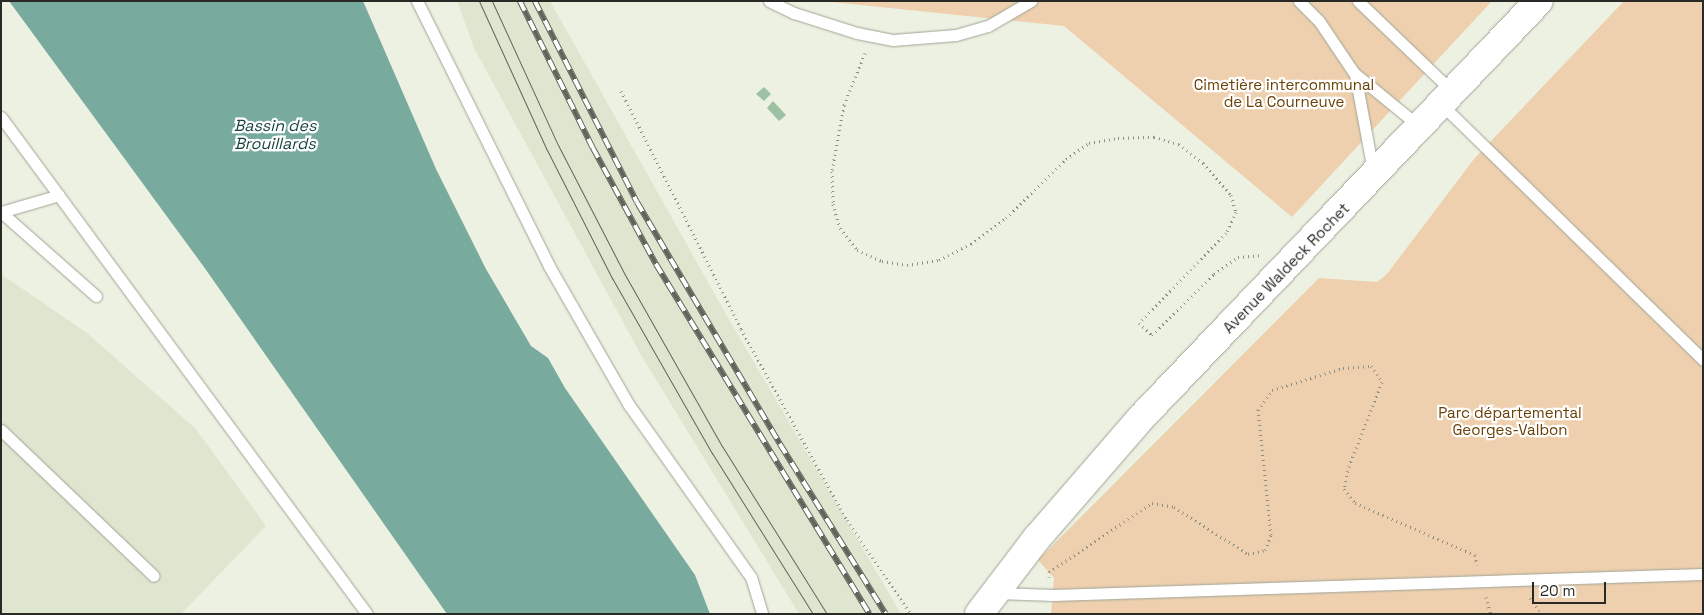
<!DOCTYPE html>
<meta charset="utf-8">
<style>
body{margin:0}
#map{position:relative;width:1704px;height:615px;overflow:hidden;background:#ecf1e2;font-family:"Space Grotesk",sans-serif}
div>[style]{position:absolute}
.built>*{inset:0;background:#dfe6d0}
.green>*{inset:0;background:#eed0af}
.water>*{inset:0;background:#78aa9d}
.building>*{inset:0;background:#9dc1a3}
.path>*{height:3px;margin-top:-1.5px;transform-origin:0;background:repeating-linear-gradient(90deg,#8c8f85 0 1px,transparent 0 5px)}
.roads{filter:drop-shadow(0 0 1px #a0a497) drop-shadow(0 0 1px #a0a497)}
.lane>*{height:11px;margin:-5.5px;padding:0 5.5px;transform-origin:5.5px;border-radius:5.5px;background:#fff}
.secondary>*{height:28px;margin:-14px;padding:0 14px;transform-origin:14px;border-radius:14px;background:#fff}
.tram>*{height:1px;margin:-0.5px;padding:0 0.5px;transform-origin:0.5px;border-radius:0.5px;background:#62645c}
.rail>*{height:5.5px;margin-top:-2.75px;transform-origin:0;background:repeating-linear-gradient(90deg,#fff 0 11px,#62645c 0 22px);box-sizing:border-box;border-block:1px solid #62645c}
span{translate:-50% -50%;white-space:nowrap;text-align:center;line-height:1.15;-webkit-text-stroke:4.5px #fff;paint-order:stroke}
.park-label{font-size:15px;color:#694005}
.street-label{font-size:15px;color:#292a25}
.water-label{font-size:16px;color:#18453b;font-style:italic}
.frame{position:absolute;inset:0;border:2px solid #292a25;pointer-events:none}
.scale{position:absolute;left:1532px;top:582px;width:74px;height:22px;box-sizing:border-box;border:2px solid #292a25;border-top:0;padding-left:6px;font-size:15px;line-height:18px;white-space:nowrap;color:#292a25;-webkit-text-stroke:4px #fff;paint-order:stroke}
</style>
<div id="map">
<div class="built">
<div style="clip-path:polygon(457px 1px,550px 1px,731px 323px,901px 614px,799px 614px,641px 355px,474px 48px)"></div>
<div style="clip-path:polygon(1px 274px,87px 333px,196px 429px,266px 526px,181px 614px,1px 614px)"></div>
</div>
<div class="green">
<div style="clip-path:polygon(822px 1px,1492px 1px,1292px 217px,1064px 26px)"></div>
<div style="clip-path:polygon(1624px 1px,1703px 1px,1703px 614px,1051px 614px,1054px 578px,1038px 560px,1319px 278px,1377px 282px,1387px 274px,1474px 159px)"></div>
</div>
<div class="water">
<div style="clip-path:polygon(9px 1px,363px 1px,436px 169px,486px 269px,531px 346px,548px 358px,565px 388px,695px 575px,710px 614px,447px 614px,204px 267px)"></div>
</div>
<div class="building">
<div style="clip-path:polygon(764px 87px,771px 94px,764px 101px,756px 94px)"></div>
<div style="clip-path:polygon(773px 101px,786px 115px,779px 121px,767px 108px)"></div>
</div>
<div class="path">
<div style="left:865px;top:53px;width:56px;rotate:112deg"></div>
<div style="left:844px;top:105px;width:67px;rotate:100.3deg"></div>
<div style="left:832px;top:171px;width:33px;rotate:88deg"></div>
<div style="left:833px;top:204px;width:25px;rotate:74deg"></div>
<div style="left:840px;top:228px;width:28px;rotate:52deg"></div>
<div style="left:857px;top:250px;width:27px;rotate:24deg"></div>
<div style="left:882px;top:261px;width:25px;rotate:9deg"></div>
<div style="left:907px;top:265px;width:32px;rotate:-9deg"></div>
<div style="left:939px;top:260px;width:36px;rotate:-27deg"></div>
<div style="left:971px;top:244px;width:44px;rotate:-36.6deg"></div>
<div style="left:1006px;top:218px;width:84px;rotate:-44.5deg"></div>
<div style="left:1066px;top:159px;width:28px;rotate:-35deg"></div>
<div style="left:1089px;top:143px;width:29px;rotate:-10deg"></div>
<div style="left:1118px;top:138px;width:36px;rotate:-2deg"></div>
<div style="left:1154px;top:137px;width:26px;rotate:16deg"></div>
<div style="left:1179px;top:144px;width:31px;rotate:38deg"></div>
<div style="left:1203px;top:163px;width:43px;rotate:48.8deg"></div>
<div style="left:1231px;top:195px;width:18px;rotate:74deg"></div>
<div style="left:1236px;top:212px;width:23px;rotate:115deg"></div>
<div style="left:1226px;top:233px;width:125px;rotate:134deg"></div>
<div style="left:1139px;top:323px;width:18px;rotate:43deg"></div>
<div style="left:1152px;top:335px;width:87px;rotate:-44.5deg"></div>
<div style="left:1214px;top:274px;width:29px;rotate:-35deg"></div>
<div style="left:1238px;top:257px;width:21px;rotate:-5deg"></div>
<div style="left:621px;top:91px;width:267px;rotate:63.2deg"></div>
<div style="left:741px;top:329px;width:218px;rotate:61deg"></div>
<div style="left:847px;top:520px;width:114px;rotate:55.8deg"></div>
<div style="left:1049px;top:577px;width:5px;rotate:-90deg"></div>
<div style="left:1049px;top:572px;width:124px;rotate:-33.8deg"></div>
<div style="left:1152px;top:503px;width:22px;rotate:10deg"></div>
<div style="left:1174px;top:507px;width:88px;rotate:32.4deg"></div>
<div style="left:1248px;top:554px;width:17px;rotate:-13deg"></div>
<div style="left:1265px;top:550px;width:16px;rotate:-68deg"></div>
<div style="left:1271px;top:535px;width:126px;rotate:-95.9deg"></div>
<div style="left:1258px;top:410px;width:24px;rotate:-55deg"></div>
<div style="left:1272px;top:390px;width:74px;rotate:-17.2deg"></div>
<div style="left:1343px;top:368px;width:28px;rotate:-4deg"></div>
<div style="left:1371px;top:366px;width:19px;rotate:55deg"></div>
<div style="left:1382px;top:382px;width:90px;rotate:111.4deg"></div>
<div style="left:1349px;top:466px;width:24px;rotate:102deg"></div>
<div style="left:1344px;top:489px;width:18px;rotate:52deg"></div>
<div style="left:1355px;top:503px;width:131px;rotate:23.4deg"></div>
<div style="left:1475px;top:555px;width:10px;rotate:79deg"></div>
<div style="left:1486px;top:597px;width:18px;rotate:74deg"></div>
<div style="left:1530px;top:598px;width:19px;rotate:55deg"></div>
</div>
<div class="roads">
<div class="lane">
<div style="left:417px;top:1px;width:296px;rotate:63.5deg"></div>
<div style="left:549px;top:266px;width:160px;rotate:60.1deg"></div>
<div style="left:629px;top:405px;width:211px;rotate:54.7deg"></div>
<div style="left:751px;top:577px;width:39px;rotate:73deg"></div>
<div style="left:769px;top:1px;width:28px;rotate:26deg"></div>
<div style="left:794px;top:13px;width:66px;rotate:17.6deg"></div>
<div style="left:857px;top:33px;width:37px;rotate:11deg"></div>
<div style="left:893px;top:40px;width:63px;rotate:-4.5deg"></div>
<div style="left:956px;top:35px;width:33px;rotate:-16deg"></div>
<div style="left:988px;top:26px;width:50px;rotate:-30.2deg"></div>
<div style="left:1299px;top:1px;width:28px;rotate:45deg"></div>
<div style="left:1319px;top:21px;width:63px;rotate:56.1deg"></div>
<div style="left:1354px;top:73px;width:85px;rotate:39.3deg"></div>
<div style="left:1358px;top:1px;width:132px;rotate:43.8deg"></div>
<div style="left:1355px;top:74px;width:99px;rotate:79.5deg"></div>
<div style="left:1441px;top:104px;width:366px;rotate:44.3deg"></div>
<div style="left:1px;top:117px;width:617px;rotate:53.63deg"></div>
<div style="left:1px;top:212px;width:127px;rotate:41.5deg"></div>
<div style="left:1px;top:212px;width:60px;rotate:-16.3deg"></div>
<div style="left:1px;top:430px;width:211px;rotate:43.7deg"></div>
<div style="left:997px;top:593px;width:56px;rotate:2deg"></div>
<div style="left:1053px;top:595px;width:650px;rotate:-1.85deg"></div>
</div>
<div class="secondary">
<div style="left:979px;top:614px;width:96px;rotate:-52.7deg"></div>
<div style="left:1037px;top:538px;width:159px;rotate:-49.1deg"></div>
<div style="left:1141px;top:418px;width:576px;rotate:-46.34deg"></div>
</div>
</div>
<div class="tram">
<div style="left:479px;top:1px;width:164px;rotate:65.5deg"></div>
<div style="left:547px;top:150px;width:144px;rotate:63.1deg"></div>
<div style="left:612px;top:278px;width:202px;rotate:60.3deg"></div>
<div style="left:712px;top:453px;width:190px;rotate:57.9deg"></div>
<div style="left:492px;top:1px;width:158px;rotate:65.4deg"></div>
<div style="left:558px;top:145px;width:144px;rotate:62.7deg"></div>
<div style="left:624px;top:273px;width:199px;rotate:60.5deg"></div>
<div style="left:722px;top:446px;width:198px;rotate:58deg"></div>
</div>
<div class="rail">
<div style="left:520px;top:1px;width:164px;rotate:63.6deg"></div>
<div style="left:593px;top:148px;width:132px;rotate:61.5deg"></div>
<div style="left:656px;top:264px;width:410px;rotate:58.6deg"></div>
<div style="left:535px;top:1px;width:225px;rotate:63.1deg"></div>
<div style="left:637px;top:202px;width:281px;rotate:59.4deg"></div>
<div style="left:780px;top:444px;width:200px;rotate:58.1deg"></div>
</div>
<div class="park-label">
<span style="left:1284px;top:93px">Cimetière intercommunal<br>de La Courneuve</span>
<span style="left:1510px;top:421px">Parc départemental<br>Georges-Valbon</span>
</div>
<div class="street-label">
<span style="left:1286px;top:268px;rotate:-46deg">Avenue Waldeck Rochet</span>
</div>
<div class="water-label">
<span style="left:275px;top:135px">Bassin des<br>Brouillards</span>
</div>
<div class="frame"></div>
<div class="scale">20 m</div>
</div>
